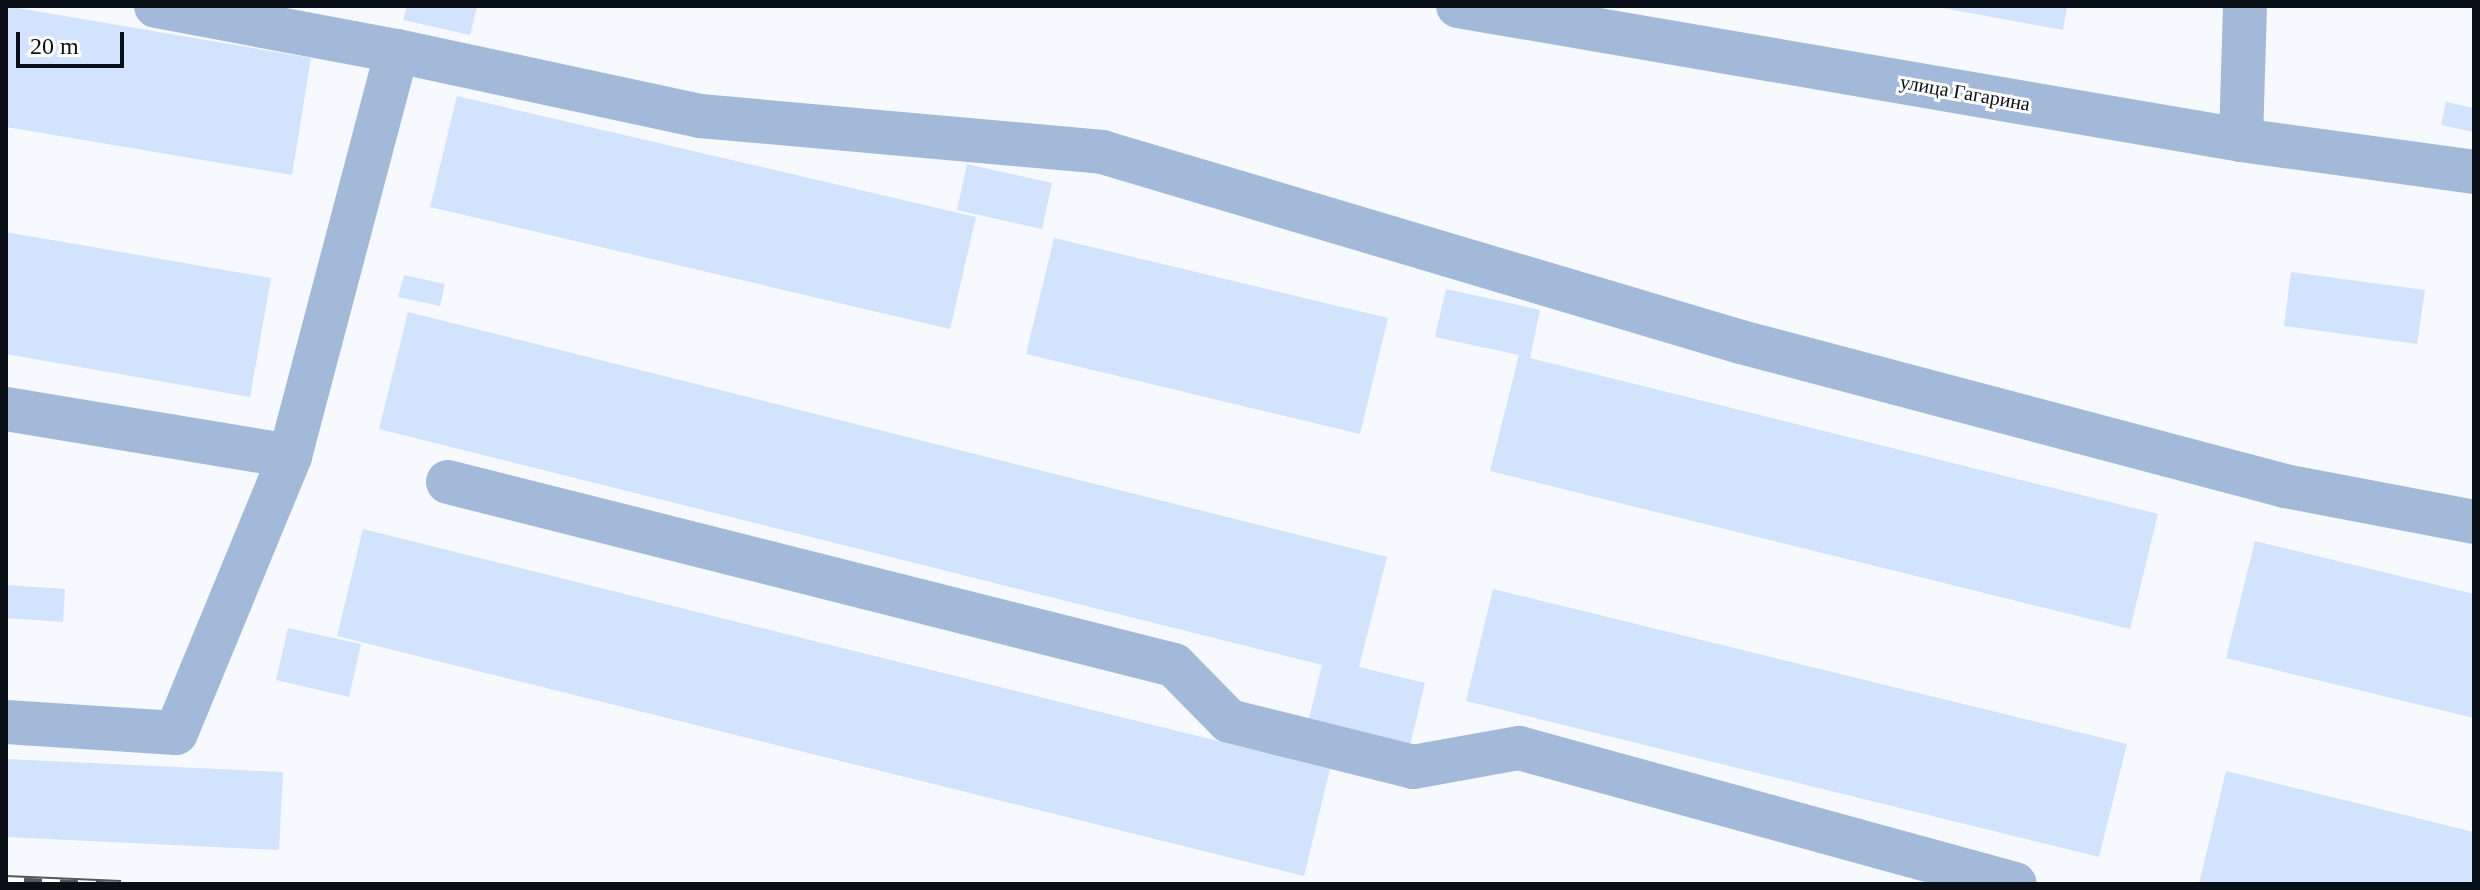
<!DOCTYPE html>
<meta charset="utf-8">
<style>
body{margin:0}
#map{position:relative;width:2480px;height:890px;overflow:hidden;background:#f6faff;font-family:"Times New Roman",serif}
div>[style]{position:absolute}
.building>*{inset:0;background:#d1e3fd}
.minor>*{height:44px;margin:-22px;padding:0 22px;transform-origin:22px;border-radius:22px;background:#a2b9da}
.rail>*{height:9px;margin-top:-4.5px;transform-origin:0;background:repeating-linear-gradient(90deg,#fff 0 18px,#53585f 0 36px);box-sizing:border-box;border-block:2px solid #53585f}
span{translate:-50% -50%;white-space:nowrap;text-align:center;line-height:1.15;-webkit-text-stroke:6px #fff;paint-order:stroke}
.street-label{font-size:20px;color:#090f17}
.frame{position:absolute;inset:0;border:8px solid #090f17;pointer-events:none}
.scale{position:absolute;left:16px;top:32px;width:108px;height:36px;box-sizing:border-box;border:4px solid #090f17;border-top:0;padding-left:10px;font-size:24px;line-height:28px;white-space:nowrap;color:#090f17;-webkit-text-stroke:6px #fff;paint-order:stroke}
</style>
<div id="map">
<div class="building">
<div style="clip-path:polygon(6px 6px,311px 58px,292px 175px,6px 127px)"></div>
<div style="clip-path:polygon(407px 6px,471px 6px,477px 7px,470px 35px,403px 20px)"></div>
<div style="clip-path:polygon(1932px 6px,2067px 6px,2063px 30px)"></div>
<div style="clip-path:polygon(457px 96px,976px 217px,950px 329px,430px 207px)"></div>
<div style="clip-path:polygon(2446px 102px,2474px 108px,2474px 132px,2441px 125px)"></div>
<div style="clip-path:polygon(967px 164px,1052px 183px,1042px 229px,957px 210px)"></div>
<div style="clip-path:polygon(6px 232px,271px 278px,250px 397px,6px 354px)"></div>
<div style="clip-path:polygon(1054px 238px,1388px 318px,1360px 434px,1026px 354px)"></div>
<div style="clip-path:polygon(2291px 272px,2425px 290px,2417px 344px,2284px 326px)"></div>
<div style="clip-path:polygon(404px 275px,445px 284px,440px 306px,398px 297px)"></div>
<div style="clip-path:polygon(1446px 289px,1540px 310px,1530px 358px,2158px 514px,2130px 629px,1490px 471px,1519px 355px,1435px 337px)"></div>
<div style="clip-path:polygon(408px 312px,1387px 557px,1359px 667px,1425px 683px,1408px 753px,1307px 727px,1322px 665px,379px 429px)"></div>
<div style="clip-path:polygon(363px 529px,1330px 769px,1304px 876px,337px 636px)"></div>
<div style="clip-path:polygon(2255px 541px,2474px 594px,2474px 718px,2226px 658px)"></div>
<div style="clip-path:polygon(6px 585px,65px 589px,63px 622px,6px 618px)"></div>
<div style="clip-path:polygon(1493px 589px,2127px 744px,2099px 857px,1466px 701px)"></div>
<div style="clip-path:polygon(288px 628px,361px 644px,349px 697px,276px 680px)"></div>
<div style="clip-path:polygon(6px 759px,283px 772px,279px 850px,6px 837px)"></div>
<div style="clip-path:polygon(2226px 771px,2474px 832px,2474px 884px,2199px 884px)"></div>
</div>
<div class="minor">
<div style="left:156px;top:6px;width:245px;rotate:10.6deg"></div>
<div style="left:1458px;top:6px;width:794px;rotate:9.71deg"></div>
<div style="left:2241px;top:140px;width:235px;rotate:7.8deg"></div>
<div style="left:2241px;top:140px;width:134px;rotate:-88.3deg"></div>
<div style="left:6px;top:409px;width:288px;rotate:9.4deg"></div>
<div style="left:290px;top:456px;width:419px;rotate:-75.2deg"></div>
<div style="left:397px;top:51px;width:310px;rotate:12.1deg"></div>
<div style="left:700px;top:116px;width:404px;rotate:5.1deg"></div>
<div style="left:1102px;top:152px;width:667px;rotate:16.56deg"></div>
<div style="left:1741px;top:342px;width:563px;rotate:14.83deg"></div>
<div style="left:2285px;top:486px;width:192px;rotate:10.8deg"></div>
<div style="left:448px;top:482px;width:749px;rotate:14.15deg"></div>
<div style="left:1174px;top:665px;width:78px;rotate:45.5deg"></div>
<div style="left:1229px;top:721px;width:190px;rotate:14deg"></div>
<div style="left:1413px;top:767px;width:108px;rotate:-10.2deg"></div>
<div style="left:1519px;top:748px;width:514px;rotate:15.33deg"></div>
<div style="left:6px;top:722px;width:170px;rotate:3.7deg"></div>
<div style="left:176px;top:733px;width:300px;rotate:-67.6deg"></div>
</div>
<div class="rail">
<div style="left:6px;top:879px;width:115px;rotate:2.5deg"></div>
</div>
<div class="street-label">
<span style="left:1965px;top:93px;rotate:10deg">улица Гагарина</span>
</div>
<div class="frame"></div>
<div class="scale">20 m</div>
</div>
